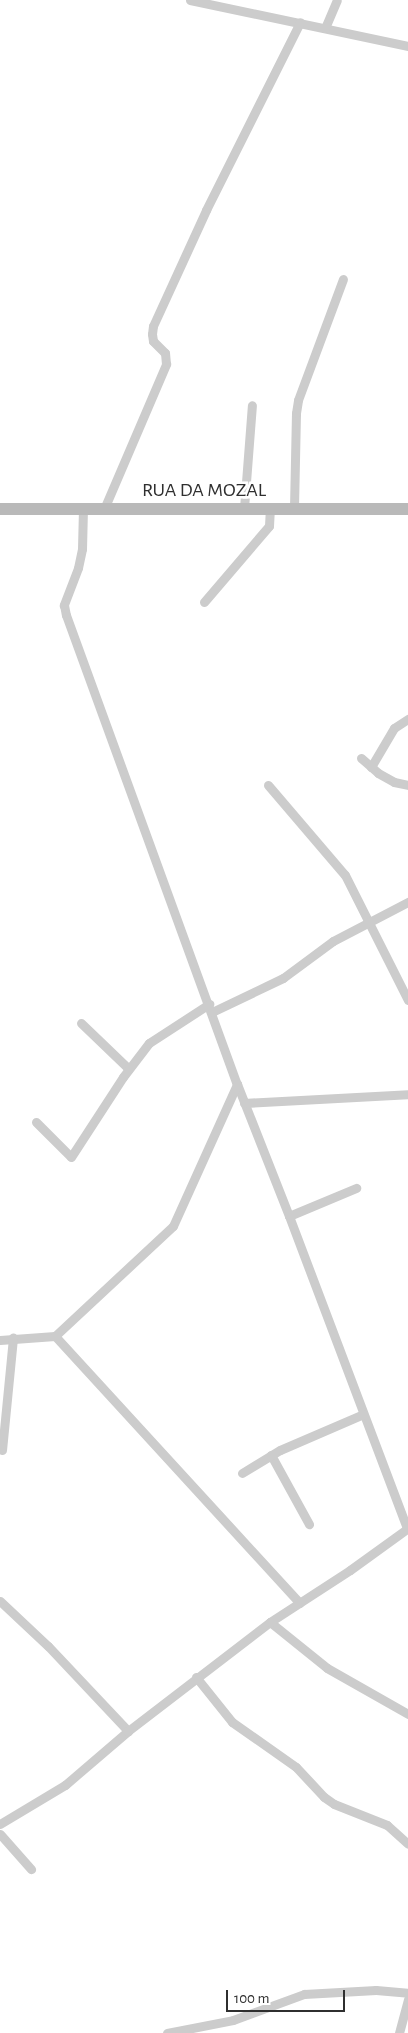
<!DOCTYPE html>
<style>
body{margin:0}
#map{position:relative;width:408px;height:2033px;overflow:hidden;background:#fff;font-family:"Alegreya Sans",sans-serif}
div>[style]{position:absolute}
.street>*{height:9px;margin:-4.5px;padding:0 4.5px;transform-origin:4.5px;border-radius:4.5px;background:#ccc}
.secondary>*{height:12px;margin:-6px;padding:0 6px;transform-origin:6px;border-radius:6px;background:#b9b9b9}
span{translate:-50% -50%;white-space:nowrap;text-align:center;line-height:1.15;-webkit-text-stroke:5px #fff;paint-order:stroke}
.street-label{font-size:20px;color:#2f2f2f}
.scale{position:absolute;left:226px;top:1990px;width:119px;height:22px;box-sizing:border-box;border:2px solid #2f2f2f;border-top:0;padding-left:6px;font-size:15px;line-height:18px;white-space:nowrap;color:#2f2f2f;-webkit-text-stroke:4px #fff;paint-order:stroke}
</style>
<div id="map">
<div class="street">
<div style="left:190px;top:0;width:223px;rotate:11.9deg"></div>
<div style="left:325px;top:28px;width:30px;rotate:-67deg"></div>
<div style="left:83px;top:508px;width:41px;rotate:91.4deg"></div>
<div style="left:82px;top:549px;width:19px;rotate:102deg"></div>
<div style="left:78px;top:568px;width:40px;rotate:111deg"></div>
<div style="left:64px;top:605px;width:10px;rotate:79deg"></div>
<div style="left:66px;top:615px;width:499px;rotate:70deg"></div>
<div style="left:237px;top:1084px;width:142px;rotate:68.5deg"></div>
<div style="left:289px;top:1216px;width:334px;rotate:69.3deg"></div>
<div style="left:244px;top:508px;width:103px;rotate:-85.6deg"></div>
<div style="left:294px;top:508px;width:95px;rotate:-88.8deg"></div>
<div style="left:296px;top:413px;width:13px;rotate:-81deg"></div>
<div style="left:298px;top:400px;width:129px;rotate:-69.6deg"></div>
<div style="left:104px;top:509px;width:158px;rotate:-66.8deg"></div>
<div style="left:166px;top:364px;width:11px;rotate:-95deg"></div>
<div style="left:165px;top:353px;width:17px;rotate:-135deg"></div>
<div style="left:153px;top:341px;width:7px;rotate:-98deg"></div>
<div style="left:152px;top:334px;width:8px;rotate:-83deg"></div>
<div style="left:153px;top:326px;width:128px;rotate:-65.4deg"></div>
<div style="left:206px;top:210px;width:210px;rotate:-63.4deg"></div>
<div style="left:204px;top:602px;width:100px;rotate:-49.5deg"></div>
<div style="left:269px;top:526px;width:18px;rotate:-87deg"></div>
<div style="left:361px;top:758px;width:23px;rotate:41deg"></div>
<div style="left:378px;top:773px;width:18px;rotate:29deg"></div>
<div style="left:394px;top:782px;width:14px;rotate:12deg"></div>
<div style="left:371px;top:767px;width:45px;rotate:-59.5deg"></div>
<div style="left:394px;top:728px;width:17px;rotate:-33deg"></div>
<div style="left:268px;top:785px;width:118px;rotate:49.5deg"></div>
<div style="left:345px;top:875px;width:140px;rotate:63.3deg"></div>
<div style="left:212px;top:1012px;width:79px;rotate:-25.6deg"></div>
<div style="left:283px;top:978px;width:62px;rotate:-36.5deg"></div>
<div style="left:333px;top:941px;width:85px;rotate:-27.5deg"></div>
<div style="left:81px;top:1023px;width:66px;rotate:43.8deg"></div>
<div style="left:244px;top:1103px;width:164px;rotate:-3.1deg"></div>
<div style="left:36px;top:1122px;width:49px;rotate:45deg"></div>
<div style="left:71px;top:1157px;width:95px;rotate:-57deg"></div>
<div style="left:123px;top:1077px;width:43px;rotate:-52.6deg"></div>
<div style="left:149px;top:1043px;width:72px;rotate:-33deg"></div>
<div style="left:289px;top:1216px;width:73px;rotate:-22.7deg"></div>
<div style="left:55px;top:1336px;width:362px;rotate:47.5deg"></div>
<div style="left:0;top:1340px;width:55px;rotate:-4.2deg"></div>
<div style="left:55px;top:1336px;width:161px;rotate:-43deg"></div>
<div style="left:173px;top:1226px;width:156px;rotate:-65.7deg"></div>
<div style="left:2px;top:1450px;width:113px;rotate:-84.4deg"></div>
<div style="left:271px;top:1455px;width:79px;rotate:61.2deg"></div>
<div style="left:242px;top:1473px;width:44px;rotate:-31.2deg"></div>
<div style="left:280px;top:1450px;width:90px;rotate:-23.4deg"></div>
<div style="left:0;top:1601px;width:66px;rotate:43.2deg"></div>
<div style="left:48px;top:1646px;width:117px;rotate:46.7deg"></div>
<div style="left:270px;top:1622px;width:73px;rotate:38.9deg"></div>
<div style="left:327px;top:1668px;width:93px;rotate:29.6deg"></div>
<div style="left:196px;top:1677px;width:58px;rotate:51.3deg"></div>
<div style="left:232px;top:1722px;width:78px;rotate:35.1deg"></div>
<div style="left:296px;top:1767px;width:41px;rotate:47deg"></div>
<div style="left:324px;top:1797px;width:12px;rotate:35deg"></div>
<div style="left:334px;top:1804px;width:57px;rotate:21.6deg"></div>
<div style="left:387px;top:1825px;width:28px;rotate:42deg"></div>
<div style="left:0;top:1824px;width:76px;rotate:-31deg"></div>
<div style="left:65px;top:1785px;width:83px;rotate:-40.6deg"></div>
<div style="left:128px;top:1731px;width:179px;rotate:-37.5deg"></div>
<div style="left:270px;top:1622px;width:95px;rotate:-33deg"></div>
<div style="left:350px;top:1570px;width:72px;rotate:-35.9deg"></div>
<div style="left:0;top:1834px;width:47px;rotate:48.5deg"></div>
<div style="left:167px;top:2033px;width:67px;rotate:-11.1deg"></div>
<div style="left:233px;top:2020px;width:76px;rotate:-20.1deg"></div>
<div style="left:304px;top:1994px;width:72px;rotate:-3.2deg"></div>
<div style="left:376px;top:1990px;width:32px;rotate:5deg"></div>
<div style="left:399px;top:2033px;width:35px;rotate:-75deg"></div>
</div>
<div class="secondary">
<div style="left:0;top:509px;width:408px"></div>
</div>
<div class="street-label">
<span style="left:204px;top:490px">RUA DA MOZAL</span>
</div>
<div class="scale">100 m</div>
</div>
